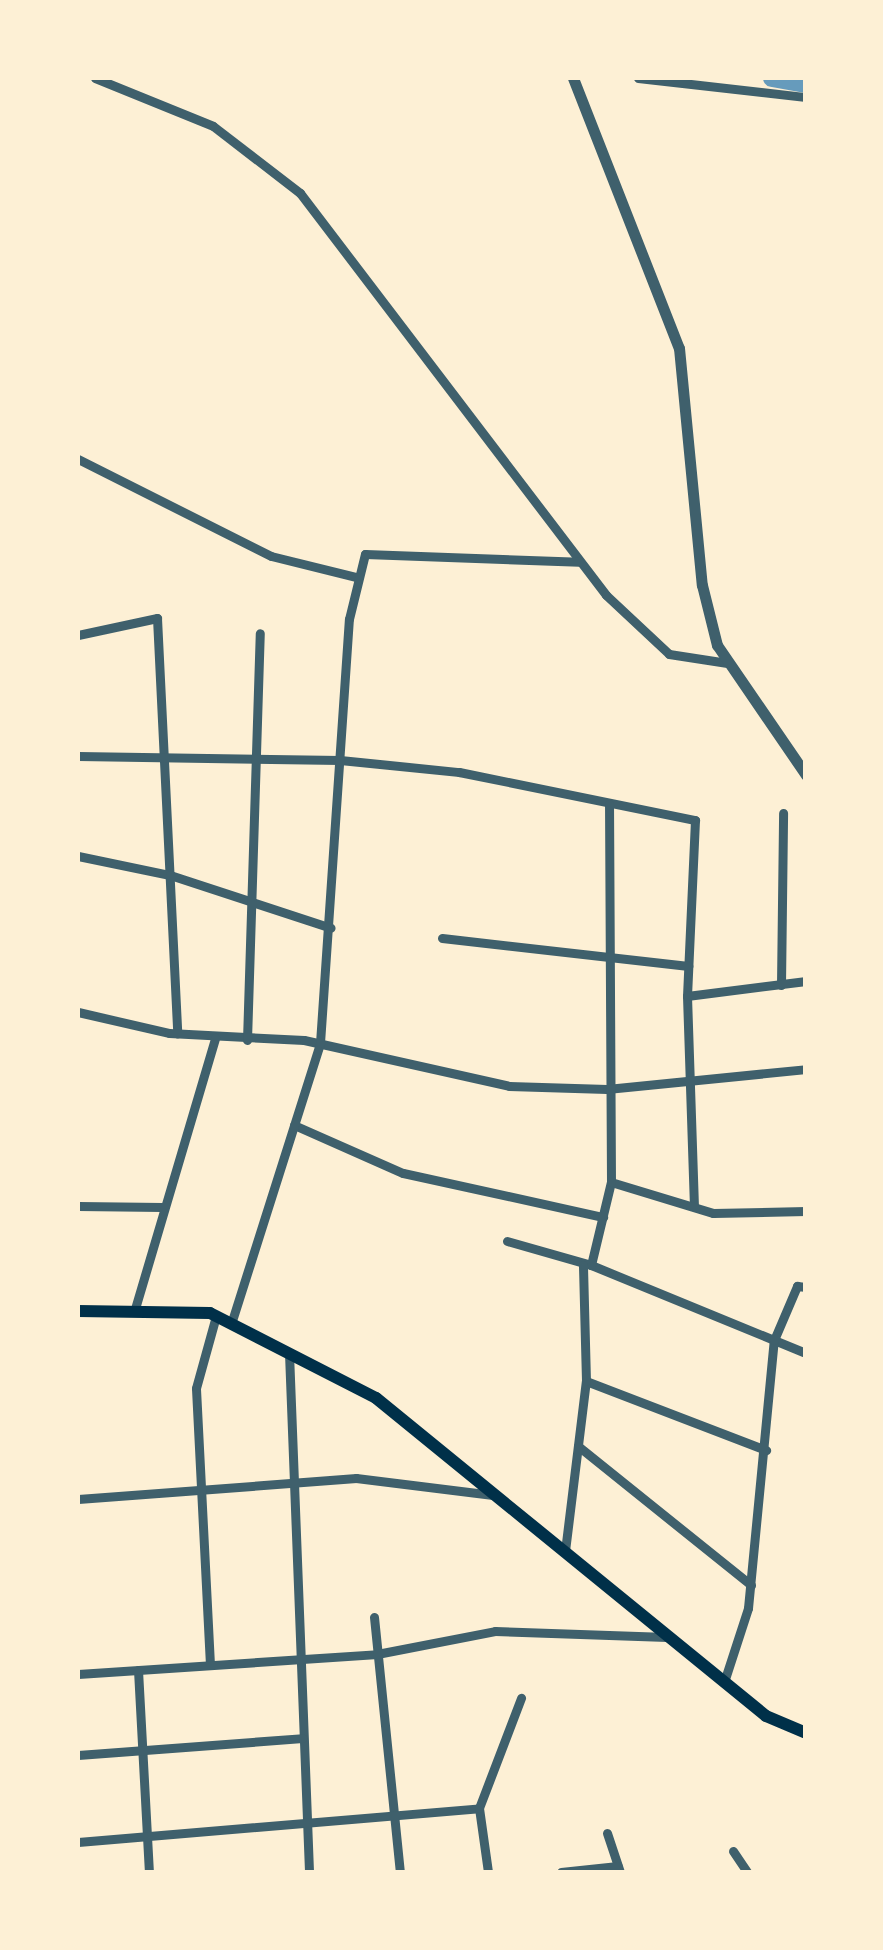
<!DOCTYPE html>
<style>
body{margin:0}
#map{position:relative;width:883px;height:1950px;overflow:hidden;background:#fdf0d5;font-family:"DM Sans",sans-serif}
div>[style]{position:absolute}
.canal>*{height:18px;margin:-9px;padding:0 9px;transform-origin:9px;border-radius:9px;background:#669bbc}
.minor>*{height:9px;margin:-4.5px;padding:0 4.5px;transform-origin:4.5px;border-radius:4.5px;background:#3f606c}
.tertiary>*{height:11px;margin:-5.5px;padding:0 5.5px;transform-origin:5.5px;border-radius:5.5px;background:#3f606c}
.secondary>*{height:12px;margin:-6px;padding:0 6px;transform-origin:6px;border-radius:6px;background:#003049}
span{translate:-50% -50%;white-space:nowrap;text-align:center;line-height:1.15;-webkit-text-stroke:10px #fdf0d5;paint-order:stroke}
.frame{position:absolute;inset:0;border:80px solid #fdf0d5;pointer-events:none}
</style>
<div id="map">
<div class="canal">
<div style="left:772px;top:78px;width:35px;rotate:10deg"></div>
</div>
<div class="minor">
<div style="left:95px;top:78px;width:127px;rotate:22.1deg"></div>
<div style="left:213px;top:126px;width:110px;rotate:37.6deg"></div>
<div style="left:300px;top:193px;width:505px;rotate:52.72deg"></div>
<div style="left:606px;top:595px;width:86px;rotate:43.1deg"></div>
<div style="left:669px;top:654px;width:59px;rotate:8.8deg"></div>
<div style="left:638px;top:78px;width:169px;rotate:6.5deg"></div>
<div style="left:78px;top:459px;width:216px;rotate:26.7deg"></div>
<div style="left:271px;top:556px;width:88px;rotate:13.9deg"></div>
<div style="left:78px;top:635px;width:81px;rotate:-12.1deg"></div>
<div style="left:157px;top:618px;width:416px;rotate:87.2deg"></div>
<div style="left:78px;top:756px;width:262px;rotate:0.9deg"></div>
<div style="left:340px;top:760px;width:120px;rotate:5.8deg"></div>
<div style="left:459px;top:772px;width:241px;rotate:11.5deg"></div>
<div style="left:695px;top:820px;width:176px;rotate:92.6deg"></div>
<div style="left:687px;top:996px;width:208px;rotate:88.1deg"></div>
<div style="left:78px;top:856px;width:94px;rotate:11.7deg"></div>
<div style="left:170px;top:875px;width:169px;rotate:18.2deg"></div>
<div style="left:442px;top:938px;width:248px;rotate:6.5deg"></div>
<div style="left:781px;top:985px;width:172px;rotate:-89.3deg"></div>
<div style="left:687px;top:996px;width:120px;rotate:-7.2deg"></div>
<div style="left:78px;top:1012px;width:93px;rotate:13deg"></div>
<div style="left:169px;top:1033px;width:135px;rotate:3deg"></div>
<div style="left:304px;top:1040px;width:210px;rotate:12.6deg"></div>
<div style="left:509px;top:1086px;width:98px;rotate:1.8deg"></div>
<div style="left:607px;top:1089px;width:200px;rotate:-5.7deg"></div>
<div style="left:247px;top:1040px;width:407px;rotate:-88.2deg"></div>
<div style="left:294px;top:1125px;width:119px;rotate:23.8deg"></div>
<div style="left:403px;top:1173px;width:205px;rotate:12.4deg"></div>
<div style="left:611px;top:1182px;width:107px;rotate:16.9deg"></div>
<div style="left:713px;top:1213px;width:93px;rotate:-1.2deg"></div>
<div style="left:78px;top:1206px;width:84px;rotate:0.7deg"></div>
<div style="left:507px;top:1241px;width:87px;rotate:15.9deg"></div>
<div style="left:591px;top:1265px;width:232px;rotate:22.3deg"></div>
<div style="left:591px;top:1265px;width:85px;rotate:-76.5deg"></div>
<div style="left:611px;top:1182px;width:378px;rotate:-90.3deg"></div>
<div style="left:134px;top:1312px;width:286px;rotate:-73.5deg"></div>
<div style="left:231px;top:1324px;width:295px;rotate:-72.4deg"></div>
<div style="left:320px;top:1043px;width:425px;rotate:-86.1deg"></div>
<div style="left:349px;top:619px;width:67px;rotate:-76.2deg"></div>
<div style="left:365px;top:554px;width:214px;rotate:2.1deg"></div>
<div style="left:289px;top:1353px;width:519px;rotate:87.79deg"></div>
<div style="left:586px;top:1381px;width:193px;rotate:21deg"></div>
<div style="left:578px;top:1446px;width:222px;rotate:38.8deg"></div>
<div style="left:78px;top:1499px;width:279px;rotate:-4.3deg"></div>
<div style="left:356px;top:1478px;width:138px;rotate:7.1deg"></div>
<div style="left:565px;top:1551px;width:171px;rotate:-83deg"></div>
<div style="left:586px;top:1381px;width:116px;rotate:-91.5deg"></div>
<div style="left:374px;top:1617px;width:256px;rotate:84.2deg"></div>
<div style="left:210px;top:1665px;width:277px;rotate:-92.9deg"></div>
<div style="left:196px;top:1388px;width:75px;rotate:-74.5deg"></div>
<div style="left:138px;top:1670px;width:202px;rotate:86.9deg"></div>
<div style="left:78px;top:1674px;width:300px;rotate:-3.8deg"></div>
<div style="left:377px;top:1654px;width:120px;rotate:-11deg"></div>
<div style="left:495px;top:1631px;width:172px;rotate:2deg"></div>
<div style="left:724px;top:1682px;width:78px;rotate:-72deg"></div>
<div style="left:748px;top:1608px;width:269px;rotate:-84.5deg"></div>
<div style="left:774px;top:1340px;width:59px;rotate:-66.9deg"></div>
<div style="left:797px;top:1286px;width:9px;rotate:6deg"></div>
<div style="left:78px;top:1755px;width:225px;rotate:-4.3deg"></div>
<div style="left:607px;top:1833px;width:41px;rotate:71.6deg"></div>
<div style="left:78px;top:1842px;width:402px;rotate:-4.8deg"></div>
<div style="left:733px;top:1851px;width:25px;rotate:56deg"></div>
<div style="left:488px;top:1872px;width:65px;rotate:-98deg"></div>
<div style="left:479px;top:1808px;width:118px;rotate:-69.1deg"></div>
<div style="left:561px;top:1872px;width:57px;rotate:-6deg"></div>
</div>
<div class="tertiary">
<div style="left:573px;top:78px;width:290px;rotate:68.6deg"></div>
<div style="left:679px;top:348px;width:238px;rotate:84.5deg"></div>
<div style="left:702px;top:585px;width:62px;rotate:76deg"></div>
<div style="left:717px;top:645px;width:158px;rotate:55.6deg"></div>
</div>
<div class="secondary">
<div style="left:78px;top:1311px;width:132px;rotate:0.9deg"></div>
<div style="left:210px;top:1313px;width:186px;rotate:27.1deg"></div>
<div style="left:376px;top:1398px;width:503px;rotate:39.19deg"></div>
<div style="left:766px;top:1716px;width:43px;rotate:23deg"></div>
</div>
<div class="frame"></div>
</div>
